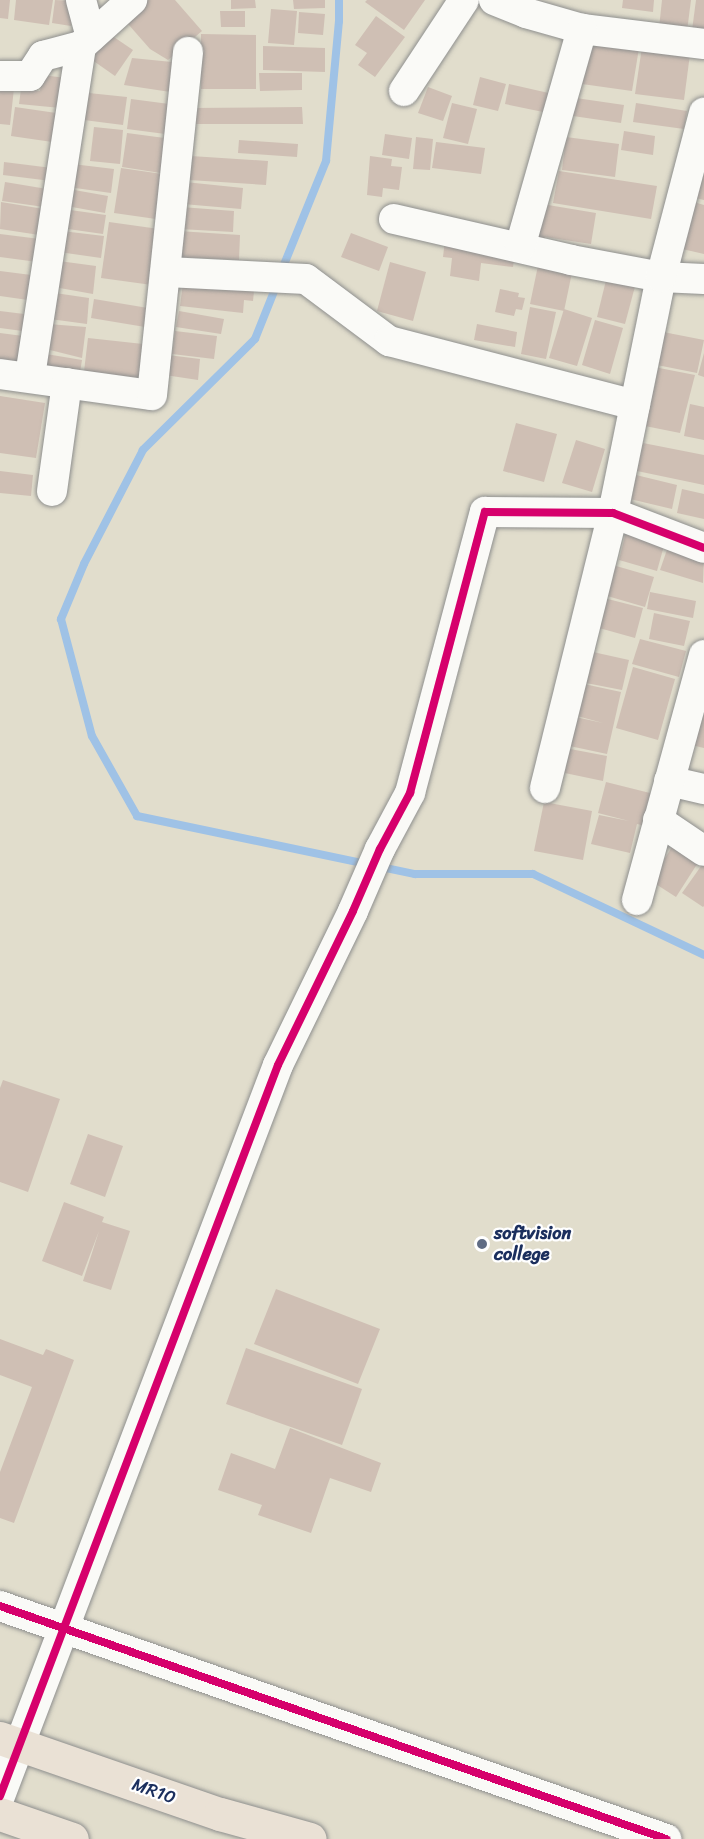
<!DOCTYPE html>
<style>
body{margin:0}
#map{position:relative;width:704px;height:1839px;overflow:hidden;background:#e1ddcc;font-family:Sriracha,sans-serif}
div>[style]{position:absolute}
.stream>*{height:8px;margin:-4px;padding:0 4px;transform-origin:4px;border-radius:4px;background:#9fc2e6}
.building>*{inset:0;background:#cfbfb4}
.roads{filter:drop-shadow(0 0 2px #8e8f8e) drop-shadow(0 0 2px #8e8f8e)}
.minor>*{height:30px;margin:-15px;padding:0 15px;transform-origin:15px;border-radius:15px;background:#fafaf7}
.major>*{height:33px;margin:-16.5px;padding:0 16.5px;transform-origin:16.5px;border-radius:16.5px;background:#eae1d5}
.cycleway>*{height:8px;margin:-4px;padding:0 4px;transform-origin:4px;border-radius:4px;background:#d6006c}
.dots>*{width:16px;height:16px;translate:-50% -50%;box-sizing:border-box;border:3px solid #fff;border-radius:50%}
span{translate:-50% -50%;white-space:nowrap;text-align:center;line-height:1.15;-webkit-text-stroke:4.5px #fff;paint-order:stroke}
.poi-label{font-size:18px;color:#1b2f5e;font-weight:700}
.left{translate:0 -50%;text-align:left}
.street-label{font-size:18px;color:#1b2f5e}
</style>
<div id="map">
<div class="stream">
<div style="left:281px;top:272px;width:120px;rotate:-67.9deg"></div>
<div style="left:326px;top:161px;width:141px;rotate:-84.7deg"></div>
<div style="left:339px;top:21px;width:21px;rotate:-90deg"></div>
<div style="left:277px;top:284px;width:59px;rotate:111.8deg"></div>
<div style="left:255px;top:339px;width:158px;rotate:135.3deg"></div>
<div style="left:143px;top:450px;width:128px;rotate:117.4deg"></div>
<div style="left:84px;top:564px;width:60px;rotate:112.7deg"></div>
<div style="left:61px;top:619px;width:121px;rotate:75.2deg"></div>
<div style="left:92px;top:736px;width:92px;rotate:60.6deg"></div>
<div style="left:137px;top:816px;width:284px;rotate:11.8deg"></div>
<div style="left:415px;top:874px;width:118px"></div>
<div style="left:533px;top:874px;width:189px;rotate:25.3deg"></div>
</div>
<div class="building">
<div style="clip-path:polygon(0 0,10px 0,8px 19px,0 18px)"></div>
<div style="clip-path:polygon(16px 0,53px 0,49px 25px,14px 20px)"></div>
<div style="clip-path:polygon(55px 0,74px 1px,71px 26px,52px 23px)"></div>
<div style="clip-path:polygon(141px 0,175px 0,202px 31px,168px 60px,150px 49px,121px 16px)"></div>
<div style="clip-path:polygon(231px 0,255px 0,256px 8px,231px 9px)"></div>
<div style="clip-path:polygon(293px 0,325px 0,325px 8px,294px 9px)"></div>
<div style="clip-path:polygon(367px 0,425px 0,404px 30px,365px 2px)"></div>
<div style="clip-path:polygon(623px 0,654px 0,653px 12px,622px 8px)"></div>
<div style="clip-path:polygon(662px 0,691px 0,687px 31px,659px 28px)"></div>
<div style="clip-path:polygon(696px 0,704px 0,704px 39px,691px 38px)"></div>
<div style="clip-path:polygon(271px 9px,297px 11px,294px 45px,268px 43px)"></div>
<div style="clip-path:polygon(220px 11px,245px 11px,245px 27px,221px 27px)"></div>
<div style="clip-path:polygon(299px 12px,325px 14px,323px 35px,298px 33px)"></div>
<div style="clip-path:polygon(376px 16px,405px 37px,375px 77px,358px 65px,367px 53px,355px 45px)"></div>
<div style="clip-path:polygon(102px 29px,133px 50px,115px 76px,85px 55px)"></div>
<div style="clip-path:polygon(201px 34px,256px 35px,256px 89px,201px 89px)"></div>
<div style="clip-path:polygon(589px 41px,639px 48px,632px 91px,582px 84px)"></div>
<div style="clip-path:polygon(263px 46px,325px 48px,325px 72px,263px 70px)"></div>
<div style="clip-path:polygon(642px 47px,690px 54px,684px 100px,635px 94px)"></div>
<div style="clip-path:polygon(132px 58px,182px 63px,177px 93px,124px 85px)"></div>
<div style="clip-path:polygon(259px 73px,302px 73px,302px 90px,260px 91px)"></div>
<div style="clip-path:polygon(42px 75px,74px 79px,71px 109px,19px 104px,21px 89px,40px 91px)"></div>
<div style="clip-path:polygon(480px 77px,506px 84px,498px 111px,473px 105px)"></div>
<div style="clip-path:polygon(509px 84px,553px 94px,548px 113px,505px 104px)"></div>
<div style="clip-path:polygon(0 86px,14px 88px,10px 125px,0 124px)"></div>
<div style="clip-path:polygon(428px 87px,452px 96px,443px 121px,418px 113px)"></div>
<div style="clip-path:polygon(79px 92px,127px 97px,123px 125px,76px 119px)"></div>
<div style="clip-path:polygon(569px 97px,624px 105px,621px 123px,566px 115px)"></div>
<div style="clip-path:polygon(131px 99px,177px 105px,173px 135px,127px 129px)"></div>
<div style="clip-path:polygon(452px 103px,477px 109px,468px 144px,443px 138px)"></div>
<div style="clip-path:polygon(636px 103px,687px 111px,684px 129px,633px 122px)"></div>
<div style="clip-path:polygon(15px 107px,70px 115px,66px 144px,11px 136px)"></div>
<div style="clip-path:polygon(302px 107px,303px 124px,191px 124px,191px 108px)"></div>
<div style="clip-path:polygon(94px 127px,123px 130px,120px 164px,90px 161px)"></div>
<div style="clip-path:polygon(624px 131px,655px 136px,653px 155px,621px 150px)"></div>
<div style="clip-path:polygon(127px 133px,172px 139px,167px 174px,122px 167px)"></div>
<div style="clip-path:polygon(385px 134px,412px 138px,409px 159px,382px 155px)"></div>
<div style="clip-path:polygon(416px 137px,433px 139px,430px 170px,413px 169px)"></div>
<div style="clip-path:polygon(566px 137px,619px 144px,615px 177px,562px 170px)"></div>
<div style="clip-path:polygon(239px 140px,298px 144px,297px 157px,238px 153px)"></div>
<div style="clip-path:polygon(436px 142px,485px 148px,481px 174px,432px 168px)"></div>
<div style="clip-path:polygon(704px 151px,704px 200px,691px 197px)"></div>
<div style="clip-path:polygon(191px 156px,268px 161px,266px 185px,189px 180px)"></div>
<div style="clip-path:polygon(370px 156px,392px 159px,391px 166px,402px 167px,399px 190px,383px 188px,382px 197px,367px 195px)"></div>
<div style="clip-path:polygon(4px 162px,60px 169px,59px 182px,3px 175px)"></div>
<div style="clip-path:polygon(64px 163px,114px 169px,111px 193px,61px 186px)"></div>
<div style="clip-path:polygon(121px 168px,169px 175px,163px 220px,114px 213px)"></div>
<div style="clip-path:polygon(559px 171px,657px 186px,651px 219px,553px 203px)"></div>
<div style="clip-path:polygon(5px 182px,47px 189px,44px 207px,2px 201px)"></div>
<div style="clip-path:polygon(185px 182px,243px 188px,241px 209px,183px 204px)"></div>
<div style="clip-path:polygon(63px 188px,108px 196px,105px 213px,61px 205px)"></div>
<div style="clip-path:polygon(690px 201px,704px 205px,704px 254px,678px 248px)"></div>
<div style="clip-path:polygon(1px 202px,50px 210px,46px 236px,0 229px)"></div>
<div style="clip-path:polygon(536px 203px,596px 213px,591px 244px,545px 237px,544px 247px,526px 246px)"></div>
<div style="clip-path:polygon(181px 207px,234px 211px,233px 232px,180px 229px)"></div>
<div style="clip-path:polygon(63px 209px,106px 215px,103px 234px,61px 228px)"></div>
<div style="clip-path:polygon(109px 222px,159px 229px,152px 285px,101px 278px)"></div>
<div style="clip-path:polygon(62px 231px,104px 236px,101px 258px,59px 252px)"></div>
<div style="clip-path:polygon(178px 231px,240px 235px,239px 260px,177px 257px)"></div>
<div style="clip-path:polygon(351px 233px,388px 247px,379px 271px,341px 257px)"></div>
<div style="clip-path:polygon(0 234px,48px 240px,45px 263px,0 257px)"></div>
<div style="clip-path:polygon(445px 240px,515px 251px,513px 267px,481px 263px,479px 281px,450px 276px,452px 258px,443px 257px)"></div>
<div style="clip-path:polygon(540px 256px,574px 263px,564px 311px,530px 304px)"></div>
<div style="clip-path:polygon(59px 261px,96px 266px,93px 294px,54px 287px)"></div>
<div style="clip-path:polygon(390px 262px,426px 272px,413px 321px,377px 311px)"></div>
<div style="clip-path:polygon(609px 268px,638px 275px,625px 324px,597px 317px)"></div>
<div style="clip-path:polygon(0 271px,39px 276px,35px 301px,0 296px)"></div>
<div style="clip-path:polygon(183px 283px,254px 291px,253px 301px,244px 300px,243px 313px,180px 306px)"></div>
<div style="clip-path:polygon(500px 289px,519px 293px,518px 297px,525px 298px,522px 310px,516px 309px,514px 316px,495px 312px)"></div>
<div style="clip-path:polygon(55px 293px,89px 298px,87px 324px,50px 319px)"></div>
<div style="clip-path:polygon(94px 299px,148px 308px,145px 327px,91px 318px)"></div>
<div style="clip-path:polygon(530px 307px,556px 312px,546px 359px,521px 354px)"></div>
<div style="clip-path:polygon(564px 309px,592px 318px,577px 366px,549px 358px)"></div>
<div style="clip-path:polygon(0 311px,32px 315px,30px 332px,0 328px)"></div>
<div style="clip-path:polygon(179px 311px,224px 319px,221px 334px,176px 327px)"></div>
<div style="clip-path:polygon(595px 320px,623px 328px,610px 374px,582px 365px)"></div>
<div style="clip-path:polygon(48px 324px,86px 327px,82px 358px,42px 348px)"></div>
<div style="clip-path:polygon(477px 324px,517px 332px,515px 347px,474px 340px)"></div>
<div style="clip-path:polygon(653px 330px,704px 340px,697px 373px,647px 363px)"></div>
<div style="clip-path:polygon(175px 331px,217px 336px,214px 359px,172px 354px)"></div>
<div style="clip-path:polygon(0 333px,23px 336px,19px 365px,0 363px)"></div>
<div style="clip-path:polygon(88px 338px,143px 344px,138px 387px,83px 380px)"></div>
<div style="clip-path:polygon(704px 353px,704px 377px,698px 375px)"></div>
<div style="clip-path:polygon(46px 354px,82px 360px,79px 378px,37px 369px)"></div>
<div style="clip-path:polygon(168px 355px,200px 359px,198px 380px,165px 375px)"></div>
<div style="clip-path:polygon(649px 366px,695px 375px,680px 433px,635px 424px)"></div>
<div style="clip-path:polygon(0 396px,45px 403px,36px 458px,0 453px)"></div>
<div style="clip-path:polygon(690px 404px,704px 407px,704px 440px,684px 436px)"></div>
<div style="clip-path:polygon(516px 423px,557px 434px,544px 482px,503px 471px)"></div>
<div style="clip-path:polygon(576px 440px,605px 449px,592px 492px,562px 483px)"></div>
<div style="clip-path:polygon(643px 443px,704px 455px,704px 485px,637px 471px)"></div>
<div style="clip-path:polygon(0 471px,33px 475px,31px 496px,0 493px)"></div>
<div style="clip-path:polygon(636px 475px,677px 485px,672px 509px,630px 499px)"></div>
<div style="clip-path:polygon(682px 489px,704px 494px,704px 519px,677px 513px)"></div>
<div style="clip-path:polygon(626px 532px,665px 542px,657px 571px,619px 560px)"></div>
<div style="clip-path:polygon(669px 544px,704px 555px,703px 583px,660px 570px)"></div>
<div style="clip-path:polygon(606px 563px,654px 577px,645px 607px,597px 593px)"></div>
<div style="clip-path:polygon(650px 592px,696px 601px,693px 618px,647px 609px)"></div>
<div style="clip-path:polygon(600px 597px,643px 608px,635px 638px,592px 626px)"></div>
<div style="clip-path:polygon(654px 613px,690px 621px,684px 646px,649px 639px)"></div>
<div style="clip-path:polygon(640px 639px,686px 651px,679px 677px,632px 664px)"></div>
<div style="clip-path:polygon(593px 652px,629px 660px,622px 690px,586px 683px)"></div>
<div style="clip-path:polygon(633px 667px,675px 679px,658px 740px,616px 728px)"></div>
<div style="clip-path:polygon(584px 684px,621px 692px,607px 754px,565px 745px,571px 716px,603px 723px,577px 716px)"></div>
<div style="clip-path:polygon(699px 712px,704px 713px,704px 748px,691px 745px)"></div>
<div style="clip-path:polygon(565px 748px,607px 756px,603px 781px,560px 772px)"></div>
<div style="clip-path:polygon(606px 782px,654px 794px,646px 826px,637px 824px,630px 853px,591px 844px,599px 815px,629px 821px,598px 813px)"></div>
<div style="clip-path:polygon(544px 802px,592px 811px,583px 860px,534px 851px)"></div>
<div style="clip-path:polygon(675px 842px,701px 858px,676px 897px,651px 881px)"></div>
<div style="clip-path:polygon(704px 862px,704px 906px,703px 907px,682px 893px)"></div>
<div style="clip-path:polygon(3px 1080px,60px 1099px,28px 1192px,0 1182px,0 1088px)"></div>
<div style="clip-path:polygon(88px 1134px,123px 1146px,105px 1197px,70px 1184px)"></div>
<div style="clip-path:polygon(64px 1202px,104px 1217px,102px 1222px,130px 1231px,111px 1290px,83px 1281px,99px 1231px,82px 1276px,42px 1261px)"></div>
<div style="clip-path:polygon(276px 1289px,380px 1329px,358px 1384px,254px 1344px)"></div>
<div style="clip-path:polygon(0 1339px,43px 1355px,46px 1349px,74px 1360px,14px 1523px,0 1518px,0 1472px,32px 1387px,0 1375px)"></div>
<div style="clip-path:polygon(246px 1348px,362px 1389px,342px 1445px,226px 1404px)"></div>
<div style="clip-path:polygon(290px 1428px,381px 1463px,371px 1492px,330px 1478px,311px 1533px,258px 1515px,262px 1505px,218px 1490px,231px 1453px,275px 1469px)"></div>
</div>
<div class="roads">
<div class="minor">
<div style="left:81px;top:0;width:38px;rotate:75deg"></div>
<div style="left:494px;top:0;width:35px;rotate:22deg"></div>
<div style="left:526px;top:13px;width:58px;rotate:15.9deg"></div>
<div style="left:582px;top:29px;width:123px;rotate:7deg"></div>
<div style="left:0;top:76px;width:30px"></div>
<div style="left:30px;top:76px;width:24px;rotate:-57deg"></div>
<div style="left:43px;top:56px;width:39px;rotate:-15deg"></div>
<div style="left:81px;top:46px;width:69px;rotate:-42deg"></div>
<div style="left:404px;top:91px;width:109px;rotate:-56.6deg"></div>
<div style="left:394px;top:219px;width:182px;rotate:13deg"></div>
<div style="left:571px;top:260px;width:92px;rotate:10.7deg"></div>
<div style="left:661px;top:277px;width:43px;rotate:2.7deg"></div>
<div style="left:520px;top:247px;width:227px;rotate:-74.1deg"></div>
<div style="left:167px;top:272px;width:139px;rotate:2.9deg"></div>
<div style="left:306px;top:279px;width:104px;rotate:36.8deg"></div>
<div style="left:389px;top:341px;width:254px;rotate:14.6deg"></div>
<div style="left:0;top:374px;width:153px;rotate:7.9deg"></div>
<div style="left:152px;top:395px;width:345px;rotate:-84deg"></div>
<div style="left:30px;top:376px;width:334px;rotate:-81.2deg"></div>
<div style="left:52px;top:491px;width:109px;rotate:-82.1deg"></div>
<div style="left:669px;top:781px;width:36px;rotate:13deg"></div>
<div style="left:545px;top:788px;width:283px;rotate:-76.1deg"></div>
<div style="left:613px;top:513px;width:241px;rotate:-78.5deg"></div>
<div style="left:661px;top:277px;width:170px;rotate:-75.3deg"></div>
<div style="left:658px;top:820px;width:55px;rotate:34deg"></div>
<div style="left:637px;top:900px;width:254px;rotate:-74.7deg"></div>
<div style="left:0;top:1606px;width:706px;rotate:19.28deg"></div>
<div style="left:0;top:1796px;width:782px;rotate:-69.18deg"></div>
<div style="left:278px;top:1065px;width:171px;rotate:-64deg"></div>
<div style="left:353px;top:911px;width:68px;rotate:-66.5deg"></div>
<div style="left:380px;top:849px;width:64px;rotate:-61.8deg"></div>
<div style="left:410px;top:793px;width:291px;rotate:-75.1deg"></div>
<div style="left:485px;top:512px;width:128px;rotate:0.4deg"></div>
<div style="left:613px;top:513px;width:97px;rotate:21deg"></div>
</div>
<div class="major">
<div style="left:0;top:1738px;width:233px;rotate:19.1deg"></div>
<div style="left:220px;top:1814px;width:93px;rotate:15.5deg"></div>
<div style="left:0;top:1814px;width:76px;rotate:19.1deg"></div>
</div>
</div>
<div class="cycleway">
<div style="left:0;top:1606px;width:706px;rotate:19.28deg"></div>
<div style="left:0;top:1796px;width:782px;rotate:-69.18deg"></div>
<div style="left:278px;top:1065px;width:171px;rotate:-64deg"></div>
<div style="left:353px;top:911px;width:68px;rotate:-66.5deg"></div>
<div style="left:380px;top:849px;width:64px;rotate:-61.8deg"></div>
<div style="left:410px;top:793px;width:291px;rotate:-75.1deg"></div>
<div style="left:485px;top:512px;width:128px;rotate:0.4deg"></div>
<div style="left:613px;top:513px;width:97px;rotate:21deg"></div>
</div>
<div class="dots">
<div style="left:482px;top:1244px;background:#606c84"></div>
</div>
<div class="poi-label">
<span class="left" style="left:494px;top:1244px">softvision<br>college</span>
</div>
<div class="street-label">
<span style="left:154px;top:1791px;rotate:19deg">MR10</span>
</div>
</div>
